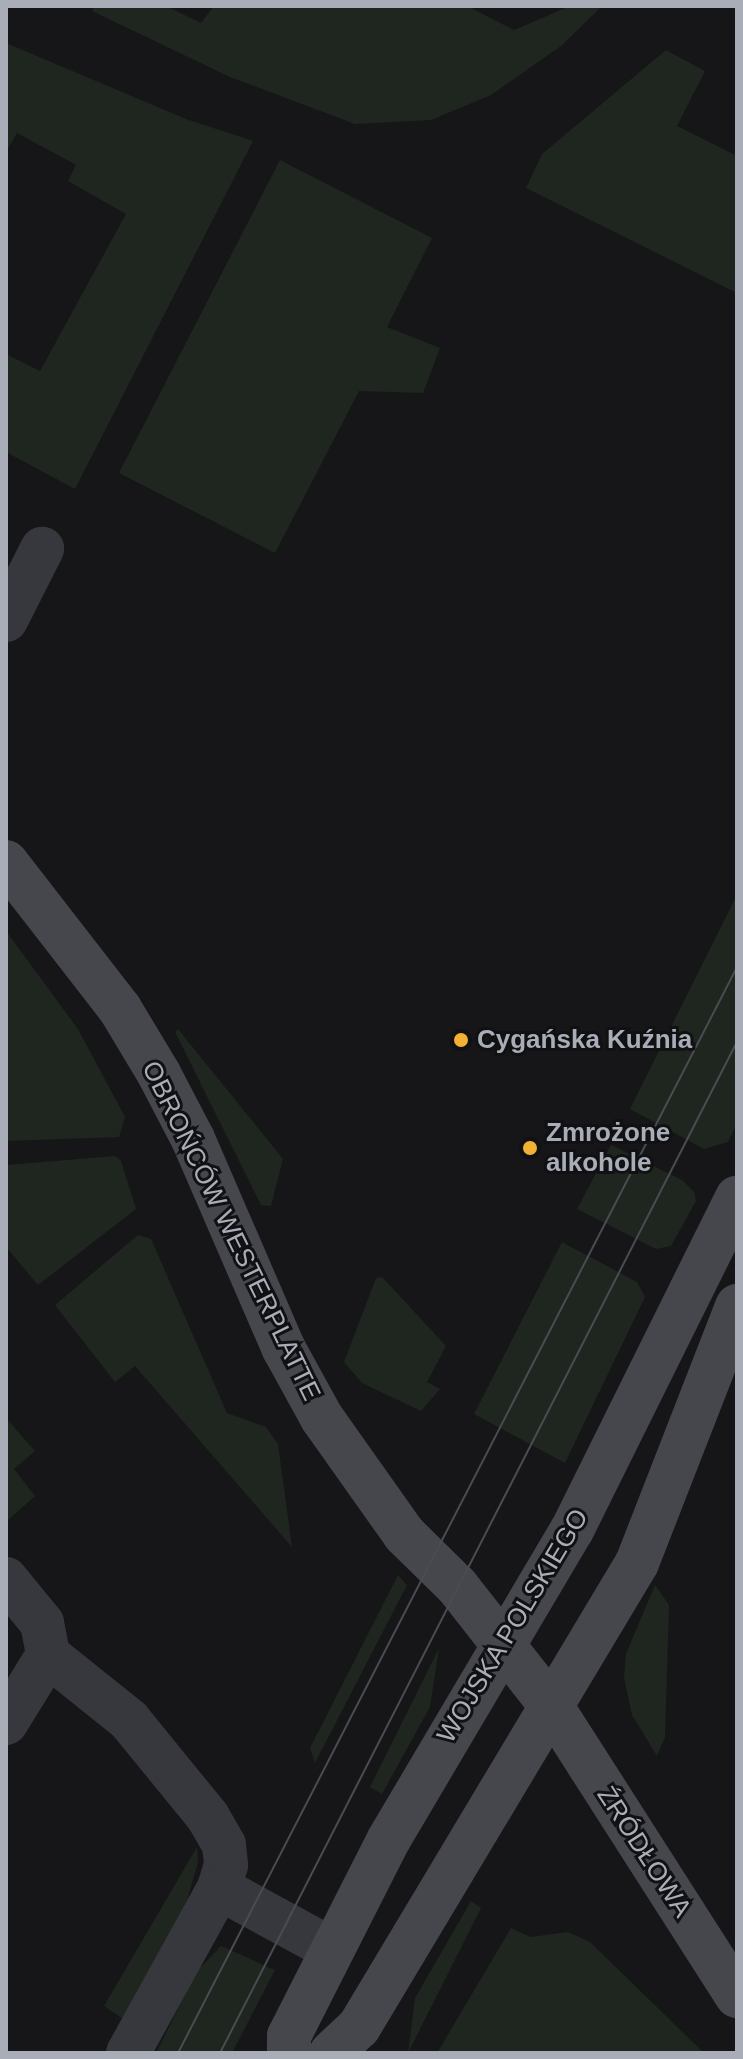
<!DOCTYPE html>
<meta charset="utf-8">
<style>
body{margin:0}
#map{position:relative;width:743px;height:2059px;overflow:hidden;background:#161618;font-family:Arial,sans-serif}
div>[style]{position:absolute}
.green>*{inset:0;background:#1e261f}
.street>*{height:44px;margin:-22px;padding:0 22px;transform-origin:22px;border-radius:22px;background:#37383d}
.secondary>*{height:44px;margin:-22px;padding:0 22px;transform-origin:22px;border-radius:22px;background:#45474d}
.tram>*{height:2px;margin:-1px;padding:0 1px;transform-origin:1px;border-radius:1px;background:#4a4c52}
.dots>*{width:22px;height:22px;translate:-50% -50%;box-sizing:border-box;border:4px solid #111113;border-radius:50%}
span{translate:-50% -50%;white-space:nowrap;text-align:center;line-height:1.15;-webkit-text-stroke:6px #111113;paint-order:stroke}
.poi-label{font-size:26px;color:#a8adb8;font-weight:700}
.left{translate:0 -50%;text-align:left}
.street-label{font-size:26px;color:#a8adb8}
.frame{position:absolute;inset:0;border:8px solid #a8adb8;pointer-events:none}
</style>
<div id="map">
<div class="green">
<div style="clip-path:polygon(95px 6px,166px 6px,201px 23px,214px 6px,467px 6px,514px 30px,570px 6px,602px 6px,561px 46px,491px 95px,431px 120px,355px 124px,230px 77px,92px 11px)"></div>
<div style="clip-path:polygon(6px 43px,186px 119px,253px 141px,75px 489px,6px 452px,6px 354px,40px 371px,126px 214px,68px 181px,76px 165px,17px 133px,6px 152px)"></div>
<div style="clip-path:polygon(666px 50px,705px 71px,677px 126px,737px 156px,737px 293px,526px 188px,542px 154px)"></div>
<div style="clip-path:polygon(280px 160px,432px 238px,387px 327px,440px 348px,423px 393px,359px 391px,275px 553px,119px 473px)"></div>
<div style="clip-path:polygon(737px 895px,737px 1123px,728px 1142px,704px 1149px,630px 1109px)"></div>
<div style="clip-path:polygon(6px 931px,78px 1029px,125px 1117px,119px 1137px,6px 1141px)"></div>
<div style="clip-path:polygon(178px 1029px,283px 1159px,271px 1206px,261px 1205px,175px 1032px)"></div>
<div style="clip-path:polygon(611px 1145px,682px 1180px,694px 1192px,696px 1201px,671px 1246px,656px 1249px,577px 1209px)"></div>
<div style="clip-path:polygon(115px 1156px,121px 1161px,136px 1209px,38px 1285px,6px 1247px,6px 1165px)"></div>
<div style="clip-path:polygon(138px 1235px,151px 1239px,227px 1413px,266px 1427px,278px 1444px,292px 1547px,135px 1366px,115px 1382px,55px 1305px)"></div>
<div style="clip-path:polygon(562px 1242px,637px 1282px,645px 1297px,565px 1463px,474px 1414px)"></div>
<div style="clip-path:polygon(382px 1277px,446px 1346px,427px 1382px,440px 1389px,421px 1411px,362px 1383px,344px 1362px,376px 1278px)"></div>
<div style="clip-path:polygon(6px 1418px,35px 1451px,14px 1469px,35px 1496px,8px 1520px)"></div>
<div style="clip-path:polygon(398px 1575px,407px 1585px,315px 1763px,310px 1748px)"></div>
<div style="clip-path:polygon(655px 1585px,669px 1605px,665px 1737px,657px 1756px,632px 1715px,624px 1678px,626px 1654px)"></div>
<div style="clip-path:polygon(439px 1648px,430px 1707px,382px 1794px,370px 1787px)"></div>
<div style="clip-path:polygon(197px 1847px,198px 1863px,187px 1900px,126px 2021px,104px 2006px)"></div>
<div style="clip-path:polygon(471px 1901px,481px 1908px,408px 2053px,415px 1998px)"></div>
<div style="clip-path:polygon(511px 1928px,530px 1937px,568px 1932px,590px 1942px,704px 2053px,437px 2053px)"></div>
<div style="clip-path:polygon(221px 1946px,275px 1970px,232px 2053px,156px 2053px,197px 1971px)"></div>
</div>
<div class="street">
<div style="left:6px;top:620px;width:80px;rotate:-63.1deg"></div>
<div style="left:6px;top:1579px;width:57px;rotate:50.7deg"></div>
<div style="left:42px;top:1623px;width:33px;rotate:79deg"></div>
<div style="left:48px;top:1655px;width:104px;rotate:38.7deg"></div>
<div style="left:129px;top:1720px;width:125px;rotate:50.8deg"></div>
<div style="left:208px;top:1817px;width:32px;rotate:60deg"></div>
<div style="left:224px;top:1845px;width:20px;rotate:84deg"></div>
<div style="left:226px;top:1865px;width:24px;rotate:107deg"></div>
<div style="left:219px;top:1888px;width:128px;rotate:28.6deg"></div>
<div style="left:6px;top:1723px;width:80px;rotate:-58.3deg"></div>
<div style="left:128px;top:2053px;width:188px;rotate:-61.1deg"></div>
</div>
<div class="secondary">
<div style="left:6px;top:862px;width:186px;rotate:52.2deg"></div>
<div style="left:120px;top:1009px;width:76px;rotate:59deg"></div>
<div style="left:159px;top:1074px;width:73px;rotate:62.4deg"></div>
<div style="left:193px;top:1139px;width:229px;rotate:66.6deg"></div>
<div style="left:284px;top:1349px;width:79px;rotate:61.2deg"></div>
<div style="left:322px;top:1418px;width:142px;rotate:54.7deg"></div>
<div style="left:404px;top:1534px;width:74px;rotate:44.5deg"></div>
<div style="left:457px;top:1586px;width:154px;rotate:51.9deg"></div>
<div style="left:552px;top:1707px;width:343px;rotate:57.4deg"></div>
<div style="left:289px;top:2053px;width:17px;rotate:-90deg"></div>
<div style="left:289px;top:2036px;width:221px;rotate:-63.1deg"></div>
<div style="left:389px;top:1839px;width:359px;rotate:-59.4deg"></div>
<div style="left:572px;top:1530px;width:371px;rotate:-63.6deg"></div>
<div style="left:331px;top:2053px;width:38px;rotate:-43deg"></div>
<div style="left:359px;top:2027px;width:541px;rotate:-59.07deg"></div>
<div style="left:637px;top:1563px;width:276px;rotate:-68.7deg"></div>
</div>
<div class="tram">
<div style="left:178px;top:2053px;width:1221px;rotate:-62.76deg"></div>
<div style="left:220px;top:2053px;width:1136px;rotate:-62.92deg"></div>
</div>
<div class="dots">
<div style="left:461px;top:1040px;background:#f2b134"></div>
<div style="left:530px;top:1148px;background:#f2b134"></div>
</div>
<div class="poi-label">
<span class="left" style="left:477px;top:1040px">Cygańska Kuźnia</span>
<span class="left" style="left:546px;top:1148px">Zmrożone<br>alkohole</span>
</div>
<div class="street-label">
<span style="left:231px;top:1231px;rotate:64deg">OBROŃCÓW WESTERPLATTE</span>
<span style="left:513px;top:1626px;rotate:-59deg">WOJSKA POLSKIEGO</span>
<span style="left:644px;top:1852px;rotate:57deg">ŹRÓDŁOWA</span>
</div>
<div class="frame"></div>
</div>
